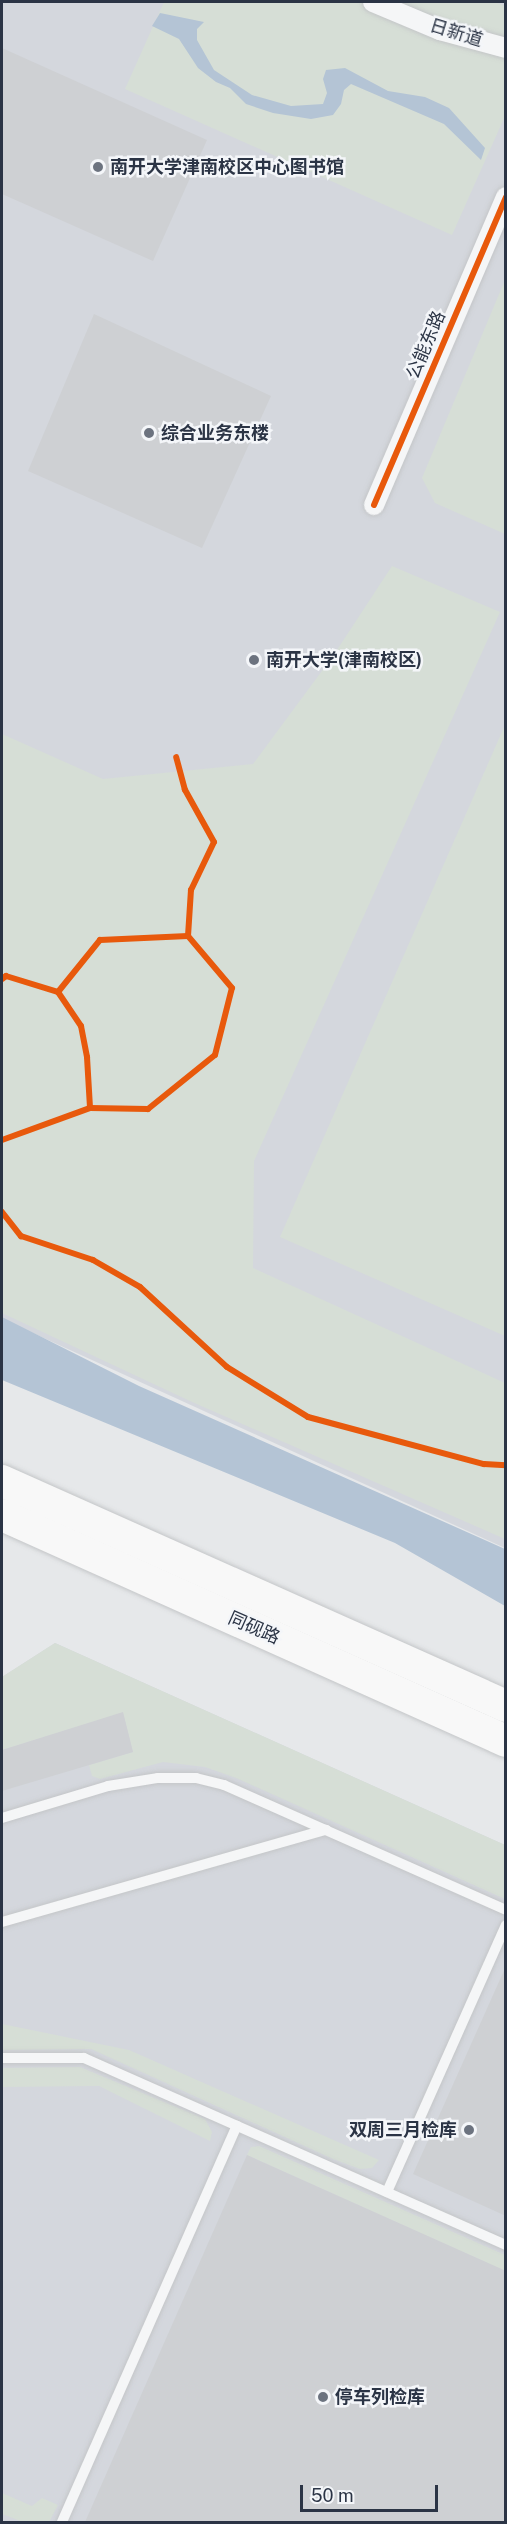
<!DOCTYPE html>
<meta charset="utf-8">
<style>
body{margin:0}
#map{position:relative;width:507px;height:2524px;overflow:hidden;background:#e6e8ea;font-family:"Public Sans","Noto Sans SC",sans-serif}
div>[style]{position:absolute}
.built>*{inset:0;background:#d4d7dd}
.green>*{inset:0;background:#d6ded6}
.water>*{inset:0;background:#b4c4d5}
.building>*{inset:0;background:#ced0d3}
.roads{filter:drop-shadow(0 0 2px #c4c6c8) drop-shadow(0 0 2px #c4c6c8)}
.lane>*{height:10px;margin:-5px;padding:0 5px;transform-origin:5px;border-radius:5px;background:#f5f6f7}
.street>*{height:20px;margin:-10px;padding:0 10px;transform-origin:10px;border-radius:10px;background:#f5f6f7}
.primary>*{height:32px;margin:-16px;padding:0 16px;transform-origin:16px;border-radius:16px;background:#f8f8f8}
.cycleway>*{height:6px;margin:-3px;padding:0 3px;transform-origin:3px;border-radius:3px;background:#e8590c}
.dots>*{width:16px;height:16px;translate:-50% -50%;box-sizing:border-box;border:3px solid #f4f6f9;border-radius:50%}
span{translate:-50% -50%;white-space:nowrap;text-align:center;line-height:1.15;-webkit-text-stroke:5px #f4f6f9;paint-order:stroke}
.street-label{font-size:18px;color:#2b3445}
.poi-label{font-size:18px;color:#2b3445;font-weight:700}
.left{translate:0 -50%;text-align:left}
.right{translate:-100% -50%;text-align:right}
.frame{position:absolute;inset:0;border:3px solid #2b3445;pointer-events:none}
.scale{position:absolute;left:300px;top:2485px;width:138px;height:27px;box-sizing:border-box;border:3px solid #2b3445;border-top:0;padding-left:8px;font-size:18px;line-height:21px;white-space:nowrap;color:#2b3445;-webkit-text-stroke:4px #f4f6f9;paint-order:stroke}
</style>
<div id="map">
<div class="built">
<div style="clip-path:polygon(2px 2px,505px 2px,505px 1548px,2px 1319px)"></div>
<div style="clip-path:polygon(55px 1643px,505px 1845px,505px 2522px,2px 2522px,2px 1677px)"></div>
</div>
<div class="green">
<div style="clip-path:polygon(164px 2px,495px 2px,505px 6px,505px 116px,452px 235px,125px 89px)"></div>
<div style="clip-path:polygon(505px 280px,505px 534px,435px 503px,422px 478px)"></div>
<div style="clip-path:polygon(392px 566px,500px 612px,254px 1161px,253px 1268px,505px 1383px,505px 1539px,190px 1401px,2px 1313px,2px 734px,103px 779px,253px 764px,333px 656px)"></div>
<div style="clip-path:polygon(505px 725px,505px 1336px,280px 1237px)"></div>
<div style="clip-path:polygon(55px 1643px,505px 1845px,505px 1899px,236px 1778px,205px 1767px,163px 1762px,100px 1779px,92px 1776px,89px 1765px,133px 1752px,123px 1713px,2px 1750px,2px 1677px)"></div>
<div style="clip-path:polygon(2px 2024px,129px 2050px,379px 2160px,372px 2168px,360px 2169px,333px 2159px,91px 2049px,2px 2050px)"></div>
<div style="clip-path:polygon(80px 2067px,205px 2119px,212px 2132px,210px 2141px,99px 2086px,2px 2087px,2px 2068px)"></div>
<div style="clip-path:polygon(259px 2146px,505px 2255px,505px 2271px,247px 2155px,251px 2147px)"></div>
<div style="clip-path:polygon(2px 2493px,32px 2506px,42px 2498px,58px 2505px,49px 2522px,23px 2522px,2px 2514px)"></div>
</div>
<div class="water">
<div style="clip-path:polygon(160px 13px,204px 22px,197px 29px,197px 40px,214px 70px,252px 95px,291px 106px,323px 104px,327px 93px,323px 79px,326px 70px,345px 68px,388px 91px,425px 97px,449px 108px,485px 148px,481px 160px,444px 124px,351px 84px,344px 90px,341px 104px,333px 115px,311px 119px,273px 113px,246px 104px,230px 88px,216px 82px,198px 68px,179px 39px,152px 26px)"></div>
<div style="clip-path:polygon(2px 1317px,139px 1386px,505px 1549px,505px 1606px,395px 1543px,2px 1380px)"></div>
</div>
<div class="building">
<div style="clip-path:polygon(2px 48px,207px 140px,153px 261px,2px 194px)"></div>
<div style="clip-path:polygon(94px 314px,271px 396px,202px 548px,28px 471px)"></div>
<div style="clip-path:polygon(123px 1712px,133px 1752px,2px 1791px,2px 1750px)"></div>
<div style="clip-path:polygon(506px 1966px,506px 2216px,413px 2174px)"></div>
<div style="clip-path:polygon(247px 2155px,506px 2271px,506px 2522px,85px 2522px)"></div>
</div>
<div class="roads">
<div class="lane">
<div style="left:2px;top:1818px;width:111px;rotate:-16.8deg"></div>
<div style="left:108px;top:1786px;width:51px;rotate:-9.1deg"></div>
<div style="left:158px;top:1778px;width:38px"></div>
<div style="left:196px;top:1778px;width:29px;rotate:14deg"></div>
<div style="left:224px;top:1785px;width:308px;rotate:23.9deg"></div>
<div style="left:2px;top:1922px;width:337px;rotate:-15.9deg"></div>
<div style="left:2px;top:2058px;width:82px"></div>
<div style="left:84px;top:2058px;width:462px;rotate:23.9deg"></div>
<div style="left:387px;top:2192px;width:292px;rotate:-66deg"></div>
<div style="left:62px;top:2522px;width:433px;rotate:-66.2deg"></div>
</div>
<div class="street">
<div style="left:373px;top:2px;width:73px;rotate:22.7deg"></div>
<div style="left:440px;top:30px;width:68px;rotate:15.3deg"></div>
<div style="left:374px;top:505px;width:335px;rotate:-66.8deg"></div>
</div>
<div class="primary">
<div style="left:2px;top:1481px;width:552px;rotate:24.06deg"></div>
<div style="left:2px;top:1515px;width:552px;rotate:24.15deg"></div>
</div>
</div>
<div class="cycleway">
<div style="left:374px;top:505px;width:335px;rotate:-66.8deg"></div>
<div style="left:2px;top:979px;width:5px;rotate:-37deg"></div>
<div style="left:6px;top:976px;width:54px;rotate:17.1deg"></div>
<div style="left:58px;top:992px;width:67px;rotate:-51.1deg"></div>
<div style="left:100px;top:940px;width:88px;rotate:-2.6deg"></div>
<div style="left:58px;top:992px;width:41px;rotate:55.9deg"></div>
<div style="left:81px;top:1026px;width:32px;rotate:79deg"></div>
<div style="left:87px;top:1057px;width:51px;rotate:86.6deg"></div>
<div style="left:2px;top:1140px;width:94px;rotate:-20deg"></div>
<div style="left:90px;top:1108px;width:58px;rotate:1deg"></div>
<div style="left:148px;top:1109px;width:86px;rotate:-38.9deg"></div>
<div style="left:215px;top:1055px;width:69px;rotate:-75.8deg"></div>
<div style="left:232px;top:988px;width:68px;rotate:-130.2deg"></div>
<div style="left:188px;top:936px;width:46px;rotate:-86.3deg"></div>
<div style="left:191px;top:890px;width:53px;rotate:-64.4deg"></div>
<div style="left:214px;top:842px;width:60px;rotate:-119.1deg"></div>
<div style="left:185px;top:790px;width:34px;rotate:-105deg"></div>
<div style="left:2px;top:1212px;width:31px;rotate:52deg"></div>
<div style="left:21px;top:1236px;width:76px;rotate:18.4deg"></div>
<div style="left:93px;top:1260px;width:54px;rotate:29.9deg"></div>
<div style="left:140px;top:1287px;width:118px;rotate:42.6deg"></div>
<div style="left:227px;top:1367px;width:95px;rotate:31.7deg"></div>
<div style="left:308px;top:1417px;width:182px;rotate:15deg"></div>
<div style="left:484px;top:1464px;width:22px;rotate:3deg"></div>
</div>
<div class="dots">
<div style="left:98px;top:167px;background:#6c737f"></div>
<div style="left:149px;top:433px;background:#6c737f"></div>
<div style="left:254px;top:660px;background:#6c737f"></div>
<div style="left:469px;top:2130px;background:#6c737f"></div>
<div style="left:323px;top:2397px;background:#6c737f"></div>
</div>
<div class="street-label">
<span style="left:456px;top:33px;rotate:17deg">日新道</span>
<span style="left:426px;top:345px;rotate:-67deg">公能东路</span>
<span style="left:254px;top:1628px;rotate:24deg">同砚路</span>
</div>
<div class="poi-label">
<span class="left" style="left:110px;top:167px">南开大学津南校区中心图书馆</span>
<span class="left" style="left:161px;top:433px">综合业务东楼</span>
<span class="left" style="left:266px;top:660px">南开大学(津南校区)</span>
<span class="right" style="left:457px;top:2130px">双周三月检库</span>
<span class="left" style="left:335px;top:2397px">停车列检库</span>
</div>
<div class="frame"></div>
<div class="scale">50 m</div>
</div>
